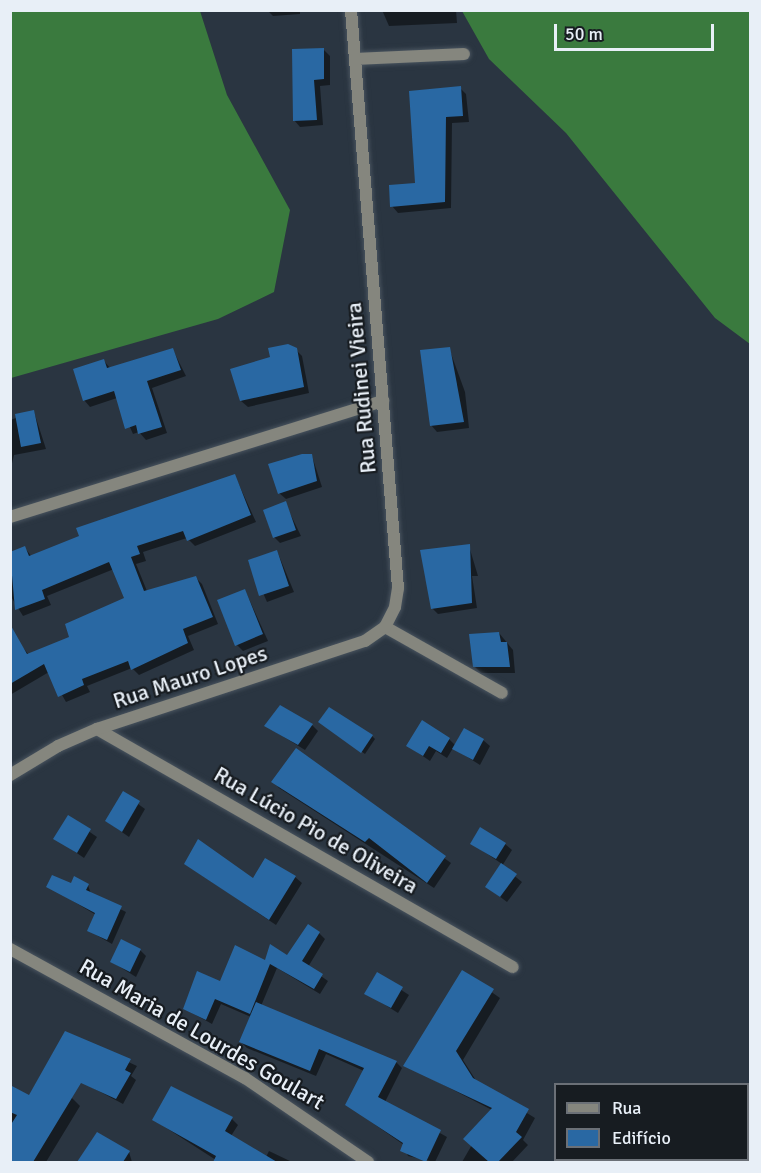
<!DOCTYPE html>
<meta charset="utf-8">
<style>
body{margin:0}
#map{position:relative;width:761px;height:1173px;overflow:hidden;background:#2a3541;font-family:Signika,sans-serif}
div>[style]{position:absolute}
.forest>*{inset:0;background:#3a7a3e}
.shadow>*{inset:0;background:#0007}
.building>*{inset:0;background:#2968a3}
.roads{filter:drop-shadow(0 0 2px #48535e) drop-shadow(0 0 2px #48535e)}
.minor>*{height:12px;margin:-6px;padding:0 6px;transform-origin:6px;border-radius:6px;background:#85867e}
.tertiary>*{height:12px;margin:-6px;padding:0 6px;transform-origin:6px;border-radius:6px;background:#85867e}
span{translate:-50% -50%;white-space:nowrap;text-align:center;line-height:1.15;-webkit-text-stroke:4.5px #171c21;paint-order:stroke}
.street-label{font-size:22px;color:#e8eff7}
.frame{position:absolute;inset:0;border:12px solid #e8eff7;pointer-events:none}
.legend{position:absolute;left:554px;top:1083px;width:195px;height:78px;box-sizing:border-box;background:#171c21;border:2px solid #6b7077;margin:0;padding:8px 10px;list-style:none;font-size:18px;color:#e8eff7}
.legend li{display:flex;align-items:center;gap:12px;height:30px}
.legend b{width:30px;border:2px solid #6b7077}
.scale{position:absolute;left:554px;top:24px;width:160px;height:27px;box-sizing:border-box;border:3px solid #e8eff7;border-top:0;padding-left:8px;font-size:18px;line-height:21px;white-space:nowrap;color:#e8eff7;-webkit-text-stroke:4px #171c21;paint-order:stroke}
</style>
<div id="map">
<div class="forest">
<div style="clip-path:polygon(11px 10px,200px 11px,227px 95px,290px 210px,274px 292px,218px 319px,11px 378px)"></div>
<div style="clip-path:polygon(462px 11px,750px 11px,750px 344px,715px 318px,566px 133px,489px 59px)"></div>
</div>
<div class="shadow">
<div style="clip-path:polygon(267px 10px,300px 10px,300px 14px,273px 16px)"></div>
<div style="clip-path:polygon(382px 10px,456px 10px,457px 23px,389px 26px)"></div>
<div style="clip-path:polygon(323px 49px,330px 56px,330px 85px,320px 86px,323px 125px,300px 127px,294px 120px)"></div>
<div style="clip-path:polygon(460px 88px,466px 94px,469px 122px,452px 123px,451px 208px,398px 213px,392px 206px,417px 184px,411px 92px)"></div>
<div style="clip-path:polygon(449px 348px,465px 392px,469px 428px,437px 432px,431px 425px)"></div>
<div style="clip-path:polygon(173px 350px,186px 376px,152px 388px,167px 433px,146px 440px,139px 432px,133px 434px,117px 398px,90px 407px,84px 400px,104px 361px,111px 369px)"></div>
<div style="clip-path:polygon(296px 350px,302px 356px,309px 393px,248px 407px,241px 401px)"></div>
<div style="clip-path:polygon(34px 412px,46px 449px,14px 455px,10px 472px,10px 420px)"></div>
<div style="clip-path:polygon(312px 456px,322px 487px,286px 499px,279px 493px)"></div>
<div style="clip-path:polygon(235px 476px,256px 522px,195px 546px,187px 538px,143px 552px,146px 561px,136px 564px,147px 591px,195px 577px,202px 584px,218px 624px,188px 636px,194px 650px,139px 675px,132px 668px,87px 686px,90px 692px,66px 702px,49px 672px,10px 695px,10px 650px,20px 644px,29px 655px,71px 637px,126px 599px,114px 569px,47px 596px,51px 605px,23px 616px,10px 595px,10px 553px,25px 548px,32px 557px)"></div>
<div style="clip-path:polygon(285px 503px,301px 536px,280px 543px,274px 537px)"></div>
<div style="clip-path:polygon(469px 546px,478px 576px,472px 576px,477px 608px,438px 614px,432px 608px)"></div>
<div style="clip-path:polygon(277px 551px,294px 592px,267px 602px,249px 561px)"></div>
<div style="clip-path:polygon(245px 590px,268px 641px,243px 651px,237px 645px)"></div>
<div style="clip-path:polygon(499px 633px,513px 650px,515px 673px,481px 673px,474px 666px)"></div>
<div style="clip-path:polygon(323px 724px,372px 736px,375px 739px,365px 754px)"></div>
<div style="clip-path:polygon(312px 725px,318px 731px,305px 750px,266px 726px)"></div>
<div style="clip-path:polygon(449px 739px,456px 746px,483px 740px,490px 746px,480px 765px,453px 748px,447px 758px,436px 751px,430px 761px,408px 746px)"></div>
<div style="clip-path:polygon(296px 750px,451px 863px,434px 888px,279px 788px,273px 781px)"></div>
<div style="clip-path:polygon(123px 793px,145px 809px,129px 837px,106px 821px)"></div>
<div style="clip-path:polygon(68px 817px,97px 837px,84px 858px,55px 838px)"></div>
<div style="clip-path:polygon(471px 843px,505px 844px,512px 850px,502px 866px,522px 882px,507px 902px,487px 887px,502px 864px)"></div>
<div style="clip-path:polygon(185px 864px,253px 880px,295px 877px,302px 883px,276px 925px)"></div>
<div style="clip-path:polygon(71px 885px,88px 885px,91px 894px,126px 912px,112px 944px,89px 931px,96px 915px,48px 886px)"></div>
<div style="clip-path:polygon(319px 933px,325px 939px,308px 967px,328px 981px,320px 994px,277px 968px,261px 1006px,396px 1062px,402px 1068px,385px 1102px,447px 1137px,435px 1162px,408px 1156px,404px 1145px,347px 1105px,364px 1071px,326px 1054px,316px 1076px,247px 1048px,241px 1042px,251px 1017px,221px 1004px,212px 1024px,185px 1009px,221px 983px,287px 957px)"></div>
<div style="clip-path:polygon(140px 950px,146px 956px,136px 977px,112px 962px)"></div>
<div style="clip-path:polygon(463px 972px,500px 998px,463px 1060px,477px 1082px,535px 1118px,523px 1140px,528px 1145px,512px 1162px,462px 1162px,492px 1110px,405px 1065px)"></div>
<div style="clip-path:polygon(377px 974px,409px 995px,398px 1013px,366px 993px)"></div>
<div style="clip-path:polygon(66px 1033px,137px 1066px,131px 1076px,136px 1080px,123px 1104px,76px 1079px)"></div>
<div style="clip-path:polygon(10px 1087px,30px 1097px,72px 1098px,80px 1106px,46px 1162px,10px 1162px)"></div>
<div style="clip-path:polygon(232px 1119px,238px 1125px,231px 1136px,266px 1157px,269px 1151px,292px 1162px,219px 1162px,154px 1120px)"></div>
<div style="clip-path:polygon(97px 1134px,129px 1152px,132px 1162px,79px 1162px)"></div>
</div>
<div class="building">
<div style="clip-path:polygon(324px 48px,324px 79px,314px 80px,317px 120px,293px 121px,292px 49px)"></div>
<div style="clip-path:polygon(461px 86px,463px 116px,446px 117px,445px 202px,390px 207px,389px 185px,415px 183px,409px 91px)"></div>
<div style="clip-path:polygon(288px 344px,297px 348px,304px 387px,240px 401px,230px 369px,270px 357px,268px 348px)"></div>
<div style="clip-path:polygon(450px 347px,464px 422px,430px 426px,420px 350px)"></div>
<div style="clip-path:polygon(173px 348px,181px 370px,147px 381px,162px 427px,138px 434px,136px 425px,125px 429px,114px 391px,83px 401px,73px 369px,104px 359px,107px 368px)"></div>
<div style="clip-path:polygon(34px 410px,41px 443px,21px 447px,15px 414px)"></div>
<div style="clip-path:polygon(302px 454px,312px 454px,317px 481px,278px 494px,268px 464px)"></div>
<div style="clip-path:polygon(235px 474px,251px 515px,187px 541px,183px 531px,137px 546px,140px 554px,131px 557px,144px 591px,196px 576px,213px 617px,183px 629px,188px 643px,131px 670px,128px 661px,82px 679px,84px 685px,58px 697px,44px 664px,10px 684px,10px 624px,27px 654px,69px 637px,65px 624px,124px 598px,109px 562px,42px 590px,45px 599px,15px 610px,10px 552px,25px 546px,29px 556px,79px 536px,76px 528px)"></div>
<div style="clip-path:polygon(286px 501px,296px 530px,273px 538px,263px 510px)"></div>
<div style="clip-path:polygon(470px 544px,472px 603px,431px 609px,420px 550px)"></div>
<div style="clip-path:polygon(277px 550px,289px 586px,259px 596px,248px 560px)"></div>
<div style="clip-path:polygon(245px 589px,263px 634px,235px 646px,217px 600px)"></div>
<div style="clip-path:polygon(499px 632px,501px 642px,507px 642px,510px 667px,473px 667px,469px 634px)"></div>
<div style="clip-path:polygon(280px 705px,313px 724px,298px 745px,264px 726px)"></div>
<div style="clip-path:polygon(329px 707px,373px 735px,361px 753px,318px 722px)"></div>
<div style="clip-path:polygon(422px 720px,450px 738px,441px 753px,429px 746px,423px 756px,406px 746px)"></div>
<div style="clip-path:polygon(464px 728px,484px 739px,473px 760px,452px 749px)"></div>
<div style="clip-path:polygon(296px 748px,446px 856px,427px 883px,369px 838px,365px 842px,271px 782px)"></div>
<div style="clip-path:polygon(123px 791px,140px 801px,122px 832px,105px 821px)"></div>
<div style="clip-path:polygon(68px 815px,91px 829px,77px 853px,53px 839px)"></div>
<div style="clip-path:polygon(480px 827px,506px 843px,496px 859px,470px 844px)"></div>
<div style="clip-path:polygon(198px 839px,253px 878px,265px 858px,296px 876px,269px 920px,184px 864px)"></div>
<div style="clip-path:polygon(501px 863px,517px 874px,500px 897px,485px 887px)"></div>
<div style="clip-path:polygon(52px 875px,71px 883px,74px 876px,89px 884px,86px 890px,122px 906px,107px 940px,87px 931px,95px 913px,46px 887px)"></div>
<div style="clip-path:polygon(308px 924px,320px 932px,302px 961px,323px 974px,314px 989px,270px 964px,250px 1014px,215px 999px,206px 1020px,183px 1009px,197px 971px,220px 981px,235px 945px,265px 960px,270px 944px,287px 955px)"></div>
<div style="clip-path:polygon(121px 939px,141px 949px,130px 972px,110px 962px)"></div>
<div style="clip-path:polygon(462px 970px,494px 989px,456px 1051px,473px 1078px,529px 1109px,516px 1132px,522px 1137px,498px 1162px,489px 1162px,463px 1139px,492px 1108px,403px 1066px)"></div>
<div style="clip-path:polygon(377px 972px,403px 987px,391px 1008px,364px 994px)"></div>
<div style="clip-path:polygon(256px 1002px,397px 1061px,378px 1097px,441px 1130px,426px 1162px,400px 1151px,403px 1143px,345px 1105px,364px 1068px,319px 1049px,310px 1071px,239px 1042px)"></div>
<div style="clip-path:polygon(65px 1031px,131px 1059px,125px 1070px,131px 1073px,116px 1099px,81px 1083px,33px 1162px,10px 1162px,10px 1126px,17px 1115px,10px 1112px,10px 1085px,29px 1095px)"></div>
<div style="clip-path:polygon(171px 1086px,233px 1117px,225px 1131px,277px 1162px,213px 1162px,216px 1156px,152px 1120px)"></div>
<div style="clip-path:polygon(97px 1132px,130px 1151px,123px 1162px,77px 1162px)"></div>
</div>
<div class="roads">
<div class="minor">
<div style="left:355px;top:59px;width:109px;rotate:-2.6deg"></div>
<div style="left:10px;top:517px;width:391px;rotate:-17.3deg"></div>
<div style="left:385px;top:627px;width:134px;rotate:29.4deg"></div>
<div style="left:97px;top:729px;width:479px;rotate:29.8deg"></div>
<div style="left:10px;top:949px;width:268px;rotate:28.8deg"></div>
<div style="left:245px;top:1078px;width:149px;rotate:34.3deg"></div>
</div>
<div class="tertiary">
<div style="left:10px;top:775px;width:56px;rotate:-31.1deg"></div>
<div style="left:58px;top:746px;width:43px;rotate:-23.6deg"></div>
<div style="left:97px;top:729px;width:282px;rotate:-18.2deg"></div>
<div style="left:365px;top:641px;width:24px;rotate:-35deg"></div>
<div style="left:385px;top:627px;width:22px;rotate:-63deg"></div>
<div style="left:395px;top:607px;width:19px;rotate:-81deg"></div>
<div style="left:398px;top:588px;width:580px;rotate:-94.65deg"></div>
</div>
</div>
<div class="street-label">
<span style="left:361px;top:388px;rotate:-95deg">Rua Rudinei Vieira</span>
<span style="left:190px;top:677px;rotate:-18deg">Rua Mauro Lopes</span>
<span style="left:316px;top:830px;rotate:30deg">Rua Lúcio Pio de Oliveira</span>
<span style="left:202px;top:1034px;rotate:30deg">Rua Maria de Lourdes Goulart</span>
</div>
<div class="frame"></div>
<ul class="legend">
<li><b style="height:8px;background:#85867e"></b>Rua</li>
<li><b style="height:16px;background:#2968a3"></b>Edifício</li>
</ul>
<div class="scale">50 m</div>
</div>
